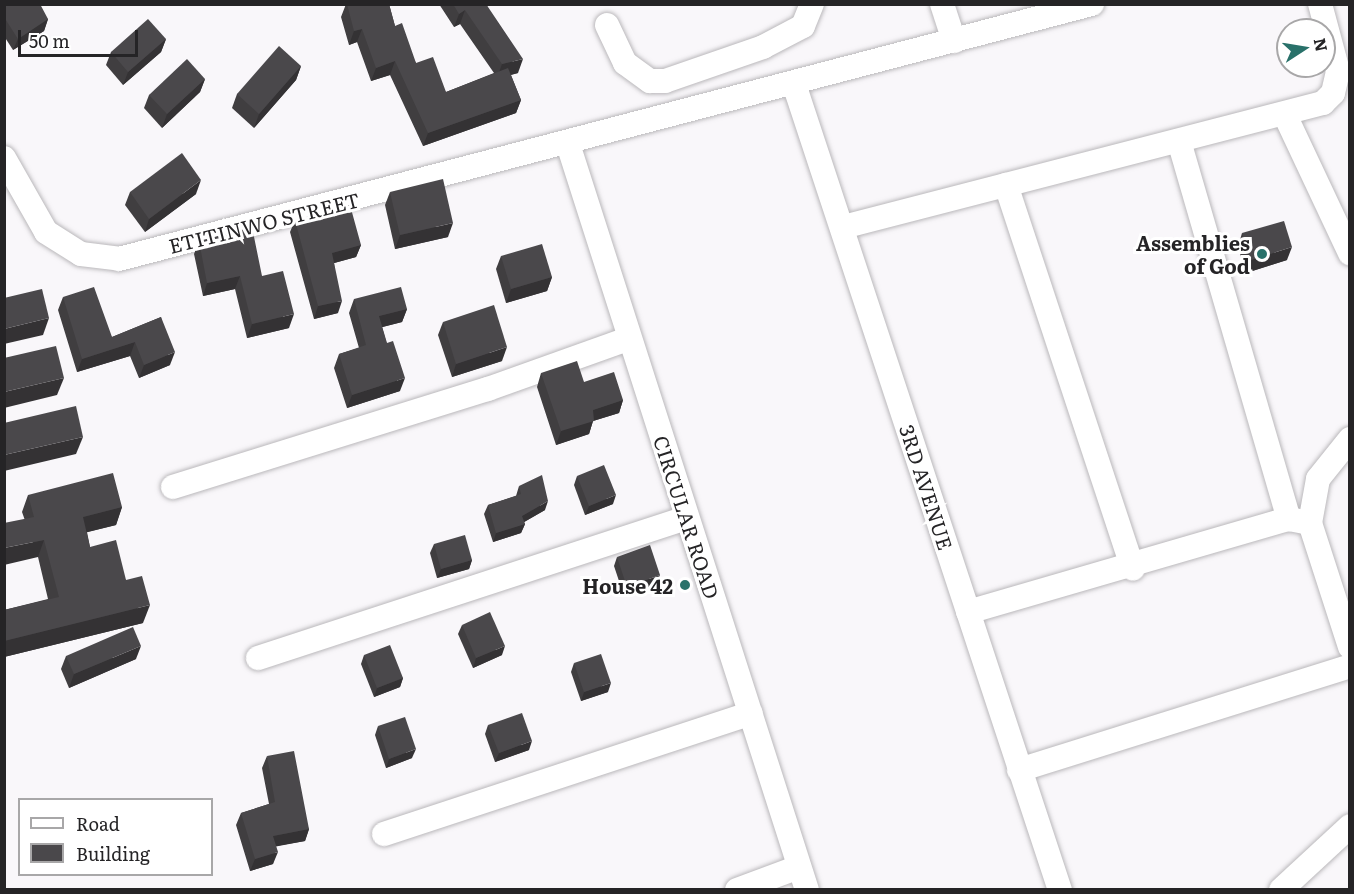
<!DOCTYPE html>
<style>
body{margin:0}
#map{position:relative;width:1354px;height:894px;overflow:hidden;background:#f9f7fa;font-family:Literata,serif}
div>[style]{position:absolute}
.roads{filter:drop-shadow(0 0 2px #bab8bb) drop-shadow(0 0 2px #bab8bb)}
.minor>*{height:24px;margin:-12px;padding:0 12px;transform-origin:12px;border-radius:12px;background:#fff}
.wall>*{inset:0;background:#403e40}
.shaded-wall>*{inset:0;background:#343234}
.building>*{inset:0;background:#4a484b}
.dots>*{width:16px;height:16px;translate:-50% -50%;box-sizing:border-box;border:3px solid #fff;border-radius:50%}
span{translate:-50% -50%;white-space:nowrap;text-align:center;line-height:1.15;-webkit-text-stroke:6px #fff;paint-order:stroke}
.street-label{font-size:20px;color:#252426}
.poi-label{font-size:20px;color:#252426;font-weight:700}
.right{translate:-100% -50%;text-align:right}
.frame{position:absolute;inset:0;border:6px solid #252426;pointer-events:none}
.legend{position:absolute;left:18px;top:798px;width:195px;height:78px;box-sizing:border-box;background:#fff;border:2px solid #a8a7a8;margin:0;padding:8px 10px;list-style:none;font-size:18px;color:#252426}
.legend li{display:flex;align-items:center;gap:12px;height:30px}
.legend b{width:30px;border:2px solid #a8a7a8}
.north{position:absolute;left:1276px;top:18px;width:60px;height:60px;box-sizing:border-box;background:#fff;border:2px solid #a8a7a8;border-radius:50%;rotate:78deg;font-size:16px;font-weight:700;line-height:24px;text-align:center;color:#252426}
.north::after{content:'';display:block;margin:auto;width:21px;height:27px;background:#29716a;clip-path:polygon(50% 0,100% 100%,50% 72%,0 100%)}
.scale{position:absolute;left:18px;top:30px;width:120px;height:27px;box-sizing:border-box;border:3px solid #252426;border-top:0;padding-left:8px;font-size:18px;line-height:21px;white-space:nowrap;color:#252426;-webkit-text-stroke:4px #fff;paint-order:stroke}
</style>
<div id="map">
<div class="roads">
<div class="minor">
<div style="left:942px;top:4px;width:39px;rotate:72deg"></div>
<div style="left:607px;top:25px;width:42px;rotate:64.7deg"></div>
<div style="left:625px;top:63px;width:31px;rotate:36deg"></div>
<div style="left:650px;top:81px;width:15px"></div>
<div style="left:665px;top:81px;width:104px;rotate:-19.1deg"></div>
<div style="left:763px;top:47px;width:45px;rotate:-27.7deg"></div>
<div style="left:803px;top:26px;width:24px;rotate:-68deg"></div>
<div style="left:794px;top:84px;width:849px;rotate:71.74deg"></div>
<div style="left:1285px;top:115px;width:153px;rotate:64.8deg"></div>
<div style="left:1179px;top:141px;width:394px;rotate:73.8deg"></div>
<div style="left:568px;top:144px;width:783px;rotate:72.24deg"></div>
<div style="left:4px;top:158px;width:85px;rotate:60.4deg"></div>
<div style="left:46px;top:232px;width:41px;rotate:32.2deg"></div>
<div style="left:81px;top:254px;width:38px;rotate:7deg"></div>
<div style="left:119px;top:259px;width:1006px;rotate:-14.69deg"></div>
<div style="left:1006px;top:185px;width:404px;rotate:71.7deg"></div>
<div style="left:843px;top:227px;width:496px;rotate:-14.5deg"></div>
<div style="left:1323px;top:103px;width:14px;rotate:-45deg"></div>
<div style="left:1333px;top:93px;width:23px;rotate:-77deg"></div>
<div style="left:1338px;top:71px;width:69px;rotate:-105deg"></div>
<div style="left:1350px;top:439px;width:51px;rotate:128.7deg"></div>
<div style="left:1318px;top:479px;width:45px;rotate:100.3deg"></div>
<div style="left:1310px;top:523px;width:130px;rotate:72.1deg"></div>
<div style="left:173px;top:487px;width:330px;rotate:-17.3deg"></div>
<div style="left:488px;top:389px;width:149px;rotate:-19.7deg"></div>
<div style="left:968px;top:612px;width:334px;rotate:-16.2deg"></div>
<div style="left:1289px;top:519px;width:21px;rotate:11deg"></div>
<div style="left:258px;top:658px;width:451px;rotate:-18.1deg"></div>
<div style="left:1019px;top:770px;width:347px;rotate:-17.4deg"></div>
<div style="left:384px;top:834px;width:386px;rotate:-18.2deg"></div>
<div style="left:737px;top:890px;width:66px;rotate:-20.4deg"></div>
<div style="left:1281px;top:890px;width:94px;rotate:-42.8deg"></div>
</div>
</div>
<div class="wall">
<div style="clip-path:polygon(4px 4px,48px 19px,44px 31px,13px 50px,4px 36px)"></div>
<div style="clip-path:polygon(346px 4px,389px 4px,395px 26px,416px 63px,446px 92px,494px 73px,460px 24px,454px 27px,439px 4px,486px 4px,518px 73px,511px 75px,521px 100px,516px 113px,423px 146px,390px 75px,371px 81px,357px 42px,349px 45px,341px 17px)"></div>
<div style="clip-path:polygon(166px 39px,161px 52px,123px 85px,106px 65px,111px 52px)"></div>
<div style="clip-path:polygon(301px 66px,296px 80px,254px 128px,232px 108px,237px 94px)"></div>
<div style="clip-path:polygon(205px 79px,200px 92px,162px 128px,144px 108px,149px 95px)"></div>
<div style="clip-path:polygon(130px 192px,196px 194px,145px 232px,125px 205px)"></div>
<div style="clip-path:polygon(390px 192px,448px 237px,395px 249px,385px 205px)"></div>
<div style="clip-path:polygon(295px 220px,361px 245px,356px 257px,334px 263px,338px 313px,314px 319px,290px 232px)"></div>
<div style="clip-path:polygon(1242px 233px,1287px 260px,1246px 273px,1238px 247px)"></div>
<div style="clip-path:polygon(199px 241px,262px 276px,289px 328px,247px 338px,235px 289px,203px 296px,194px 254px)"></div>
<div style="clip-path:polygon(501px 256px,552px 277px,547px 291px,506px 303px,496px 269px)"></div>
<div style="clip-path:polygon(63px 297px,112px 337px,161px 317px,170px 365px,139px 378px,130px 356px,77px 372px,58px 310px)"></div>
<div style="clip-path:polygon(354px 299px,407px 309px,402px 322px,382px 327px,400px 391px,347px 408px,334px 368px,339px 354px,359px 348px,349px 313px)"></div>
<div style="clip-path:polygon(443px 322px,502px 361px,452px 377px,438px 335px)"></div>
<div style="clip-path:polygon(541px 373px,584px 382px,623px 400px,619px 413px,593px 421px,589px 434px,556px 445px,537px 387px)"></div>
<div style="clip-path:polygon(577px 476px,613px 504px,585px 515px,574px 485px)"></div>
<div style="clip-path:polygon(519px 486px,545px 510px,524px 522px,525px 524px,521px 533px,493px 542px,484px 514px,488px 505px,516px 496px)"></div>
<div style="clip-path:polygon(28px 495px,122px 507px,116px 525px,87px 532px,90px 547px,126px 580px,143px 623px,4px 657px,4px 610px,48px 599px,38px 557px,22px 512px)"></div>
<div style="clip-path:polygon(434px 544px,472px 560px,469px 569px,437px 578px,430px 553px)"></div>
<div style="clip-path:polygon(617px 557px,657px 584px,624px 596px,614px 566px)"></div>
<div style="clip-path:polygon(462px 625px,502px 655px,473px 668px,458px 634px)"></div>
<div style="clip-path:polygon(364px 655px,403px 678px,400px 687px,374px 697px,361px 664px)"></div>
<div style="clip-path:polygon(66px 656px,136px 659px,69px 688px,61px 669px)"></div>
<div style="clip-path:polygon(574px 663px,608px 692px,581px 701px,571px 672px)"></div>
<div style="clip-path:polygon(488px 725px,529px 750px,495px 762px,485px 734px)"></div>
<div style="clip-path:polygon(378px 726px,412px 758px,386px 768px,375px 735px)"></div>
<div style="clip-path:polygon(267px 756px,309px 829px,305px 841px,276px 846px,273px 864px,250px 871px,236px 825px,241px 813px,269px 804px,262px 768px)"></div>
</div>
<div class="shaded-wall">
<div style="clip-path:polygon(465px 10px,460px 24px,454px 27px,459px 14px)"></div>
<div style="clip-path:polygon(48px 19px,44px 31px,13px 50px,18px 39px)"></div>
<div style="clip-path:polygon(362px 29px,357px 42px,349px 45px,354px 31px)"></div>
<div style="clip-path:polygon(166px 39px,161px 52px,123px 85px,128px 72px)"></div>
<div style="clip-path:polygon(523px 59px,518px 73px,497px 78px,502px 64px)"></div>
<div style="clip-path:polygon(395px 61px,390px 75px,371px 81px,376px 68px)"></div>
<div style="clip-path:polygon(301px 66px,296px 80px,254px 128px,259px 114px)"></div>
<div style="clip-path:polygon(205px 79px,200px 92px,162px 128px,167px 114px)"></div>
<div style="clip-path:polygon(521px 100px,516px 113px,423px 146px,428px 133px)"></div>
<div style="clip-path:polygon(201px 180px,196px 194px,145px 232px,149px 219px)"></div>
<div style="clip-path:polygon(453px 223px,448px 237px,395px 249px,400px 235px)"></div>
<div style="clip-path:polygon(361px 245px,356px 257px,327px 265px,332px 253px)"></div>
<div style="clip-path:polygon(1292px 247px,1287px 260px,1246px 273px,1251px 260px)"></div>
<div style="clip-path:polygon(240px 276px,235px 289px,203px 296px,207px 283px)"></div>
<div style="clip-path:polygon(552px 277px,547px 291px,506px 303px,511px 289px)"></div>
<div style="clip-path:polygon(342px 301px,338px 313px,314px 319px,318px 306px)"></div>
<div style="clip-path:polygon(407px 309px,402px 322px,375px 329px,379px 316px)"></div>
<div style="clip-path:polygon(294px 314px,289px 328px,247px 338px,252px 324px)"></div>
<div style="clip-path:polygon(49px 318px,43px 335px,4px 344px,4px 329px)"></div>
<div style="clip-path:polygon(135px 342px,130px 356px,77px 372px,82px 359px)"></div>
<div style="clip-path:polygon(507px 347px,502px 361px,452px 377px,456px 364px)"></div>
<div style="clip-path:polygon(175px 352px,170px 365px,139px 378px,144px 365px)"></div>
<div style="clip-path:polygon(64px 378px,57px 395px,4px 408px,4px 392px)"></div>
<div style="clip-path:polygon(405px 378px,400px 391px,347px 408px,352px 395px)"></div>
<div style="clip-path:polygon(623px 400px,619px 413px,593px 421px,589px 434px,556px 445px,561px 431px,593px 410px)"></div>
<div style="clip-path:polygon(83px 437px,76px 454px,4px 471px,4px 455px)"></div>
<div style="clip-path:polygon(616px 495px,613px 504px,585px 515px,589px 506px)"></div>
<div style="clip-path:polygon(548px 501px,545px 510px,519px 525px,522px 516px)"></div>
<div style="clip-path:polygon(122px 507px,116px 525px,76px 535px,83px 517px)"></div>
<div style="clip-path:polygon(525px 524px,521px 533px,493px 542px,496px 533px)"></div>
<div style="clip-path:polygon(44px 540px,38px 557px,4px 565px,4px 548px)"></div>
<div style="clip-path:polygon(472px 560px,469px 569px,437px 578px,441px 569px)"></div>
<div style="clip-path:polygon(660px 575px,657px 584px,624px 596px,627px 587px)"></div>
<div style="clip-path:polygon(150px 605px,143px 623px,4px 657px,4px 641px)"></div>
<div style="clip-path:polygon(141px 646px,136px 659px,69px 688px,74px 674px)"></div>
<div style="clip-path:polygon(505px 646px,502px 655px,473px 668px,476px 658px)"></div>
<div style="clip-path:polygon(403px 678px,400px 687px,374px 697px,377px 688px)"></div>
<div style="clip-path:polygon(611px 683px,608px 692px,581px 701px,584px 692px)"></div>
<div style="clip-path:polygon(532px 741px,529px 750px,495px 762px,499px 753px)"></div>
<div style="clip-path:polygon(416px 749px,412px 758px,386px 768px,389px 759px)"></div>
<div style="clip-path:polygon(309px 829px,305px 841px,268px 848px,273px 836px)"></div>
<div style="clip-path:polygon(278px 852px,273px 864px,250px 871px,255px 859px)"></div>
</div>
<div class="building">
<div style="clip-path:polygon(4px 4px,40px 4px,48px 19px,18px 39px,4px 17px)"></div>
<div style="clip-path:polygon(347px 4px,389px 4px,395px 26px,402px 23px,416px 63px,433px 57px,446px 92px,508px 68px,521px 100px,428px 133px,395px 61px,376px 68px,362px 29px,354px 31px)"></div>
<div style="clip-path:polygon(453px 4px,486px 4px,523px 59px,502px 64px,465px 10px,459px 14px)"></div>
<div style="clip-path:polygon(148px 19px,166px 39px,128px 72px,111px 52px)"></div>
<div style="clip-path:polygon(279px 46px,301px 66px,259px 114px,237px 94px)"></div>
<div style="clip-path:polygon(187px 59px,205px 79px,167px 114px,149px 95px)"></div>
<div style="clip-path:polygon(182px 153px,201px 180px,149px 219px,130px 192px)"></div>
<div style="clip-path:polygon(443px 179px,453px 223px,400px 235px,390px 192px)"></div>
<div style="clip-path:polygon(350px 205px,361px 245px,332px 253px,342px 301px,318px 306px,295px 220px)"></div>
<div style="clip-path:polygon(1284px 221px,1292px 247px,1251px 260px,1242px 233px)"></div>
<div style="clip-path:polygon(252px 227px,262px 276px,283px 271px,294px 314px,252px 324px,240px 276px,207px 283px,199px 241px)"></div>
<div style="clip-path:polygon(542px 244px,552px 277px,511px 289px,501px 256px)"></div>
<div style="clip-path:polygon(94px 287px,112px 337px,161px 317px,175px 352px,144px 365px,135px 342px,82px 359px,63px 297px)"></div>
<div style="clip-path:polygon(401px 287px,407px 309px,379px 316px,387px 343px,393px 341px,405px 378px,352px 395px,339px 354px,366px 345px,354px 299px)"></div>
<div style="clip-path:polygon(42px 289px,49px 318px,4px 329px,4px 298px)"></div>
<div style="clip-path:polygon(494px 305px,507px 347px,456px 364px,443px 322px)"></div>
<div style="clip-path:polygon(56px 346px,64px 378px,4px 392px,4px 358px)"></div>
<div style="clip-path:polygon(577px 361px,584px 382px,614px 372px,623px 400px,593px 410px,594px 421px,561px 431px,541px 373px)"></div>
<div style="clip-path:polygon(76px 406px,83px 437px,4px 455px,4px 423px)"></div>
<div style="clip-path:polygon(604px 465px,616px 495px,589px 506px,577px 476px)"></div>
<div style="clip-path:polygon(113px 473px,122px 507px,83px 517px,90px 547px,116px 540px,126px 580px,142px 576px,150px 605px,4px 641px,4px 610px,59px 597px,44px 540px,4px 548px,4px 523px,34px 517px,28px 495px)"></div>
<div style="clip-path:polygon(542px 475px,548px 501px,522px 516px,525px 524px,496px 533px,488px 505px,521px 494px,519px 486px)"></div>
<div style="clip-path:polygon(465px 535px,472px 560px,441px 569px,434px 544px)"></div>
<div style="clip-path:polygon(650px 545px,660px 575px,627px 587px,617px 557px)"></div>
<div style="clip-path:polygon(490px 612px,505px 646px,476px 658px,462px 625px)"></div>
<div style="clip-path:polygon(133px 627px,141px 646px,74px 674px,66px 656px)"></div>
<div style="clip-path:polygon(390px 645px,403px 678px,377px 688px,364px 655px)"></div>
<div style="clip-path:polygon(601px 654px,611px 683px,584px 692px,574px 663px)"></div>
<div style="clip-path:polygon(522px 713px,532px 741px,499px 753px,488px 725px)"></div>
<div style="clip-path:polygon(405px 717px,416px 749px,389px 759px,378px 726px)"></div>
<div style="clip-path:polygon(294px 751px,309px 829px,273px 836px,278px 852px,255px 859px,241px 813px,275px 802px,267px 756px)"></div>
</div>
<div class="dots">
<div style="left:1262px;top:254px;background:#29716a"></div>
<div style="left:685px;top:585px;background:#29716a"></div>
</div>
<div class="street-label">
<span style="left:264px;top:222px;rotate:-14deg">ETITINWO STREET</span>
<span style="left:927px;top:487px;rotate:72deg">3RD AVENUE</span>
<span style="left:687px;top:517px;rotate:72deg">CIRCULAR ROAD</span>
</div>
<div class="poi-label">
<span class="right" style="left:1250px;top:254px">Assemblies<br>of God</span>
<span class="right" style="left:673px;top:585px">House 42</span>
</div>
<div class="frame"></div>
<ul class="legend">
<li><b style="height:8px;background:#fff"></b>Road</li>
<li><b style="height:16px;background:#4a484b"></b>Building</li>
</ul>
<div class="north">N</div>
<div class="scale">50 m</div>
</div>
